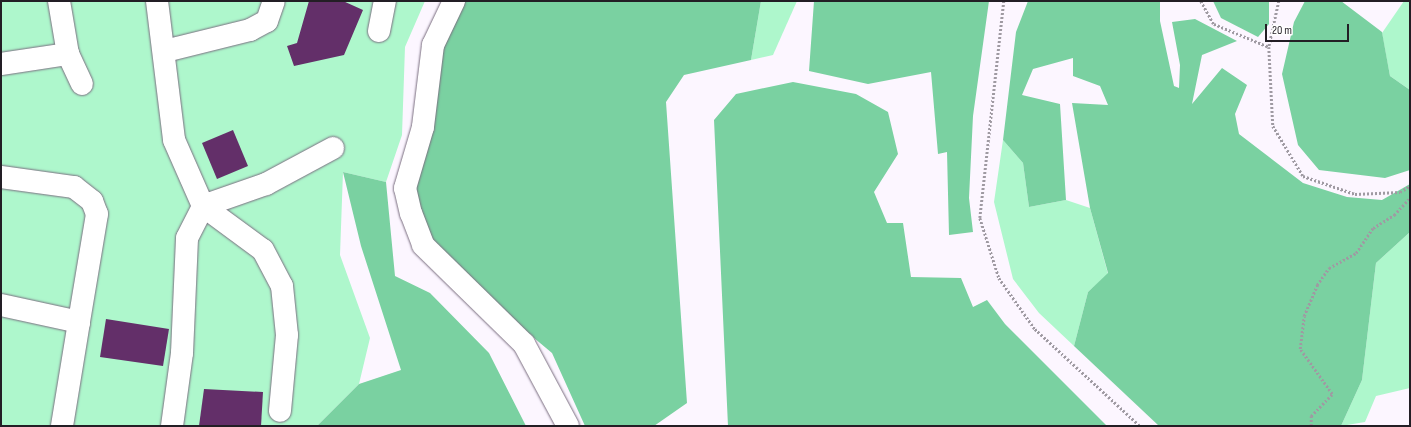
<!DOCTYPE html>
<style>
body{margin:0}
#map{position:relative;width:1411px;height:427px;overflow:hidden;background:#fcf6ff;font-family:"Sofia Sans Condensed",sans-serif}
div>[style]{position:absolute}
.green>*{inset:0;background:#aef7cc}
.forest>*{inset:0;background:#7ad1a1}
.building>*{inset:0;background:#632f69}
.path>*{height:2.5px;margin-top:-1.25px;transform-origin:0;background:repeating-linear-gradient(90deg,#9f9aa2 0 2px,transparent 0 4px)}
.roads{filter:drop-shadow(0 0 1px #7a6e80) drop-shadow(0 0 1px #7a6e80)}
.minor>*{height:22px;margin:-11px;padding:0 11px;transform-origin:11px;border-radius:11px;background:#fff}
span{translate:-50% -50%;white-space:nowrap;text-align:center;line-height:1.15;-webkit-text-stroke:4px #fff;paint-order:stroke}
.frame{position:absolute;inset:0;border:2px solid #231e25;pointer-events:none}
.scale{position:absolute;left:1265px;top:24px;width:84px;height:18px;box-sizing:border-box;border:2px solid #231e25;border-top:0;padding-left:5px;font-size:12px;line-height:14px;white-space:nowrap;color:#231e25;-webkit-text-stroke:3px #fff;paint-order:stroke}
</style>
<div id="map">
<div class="green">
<div style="clip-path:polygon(1px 1px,425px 1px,405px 47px,402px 135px,386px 182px,343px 172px,340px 255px,370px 338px,359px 384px,317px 426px,1px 426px)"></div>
<div style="clip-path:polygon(761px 1px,797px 1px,773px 55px,751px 60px)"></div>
<div style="clip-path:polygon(1404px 1px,1410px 1px,1410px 90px,1390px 76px,1382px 33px)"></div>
<div style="clip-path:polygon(1003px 140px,1023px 163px,1029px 207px,1066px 200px,1090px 208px,1108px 274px,1088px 292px,1074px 346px,1039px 313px,1013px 279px,994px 202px)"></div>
<div style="clip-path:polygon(1410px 232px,1410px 388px,1376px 396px,1365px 422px,1341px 426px,1362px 380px,1376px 263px)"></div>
</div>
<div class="forest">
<div style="clip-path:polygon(460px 1px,761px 1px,751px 60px,684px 75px,666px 102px,687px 403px,654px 426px,585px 426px,552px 353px,468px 283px,432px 242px,410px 188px,437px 49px)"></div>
<div style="clip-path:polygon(814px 1px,989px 1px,973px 116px,969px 198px,973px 232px,949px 235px,947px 152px,938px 154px,931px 72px,868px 84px,809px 71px)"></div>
<div style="clip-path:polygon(1028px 1px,1160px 1px,1160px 21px,1174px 86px,1179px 88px,1180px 65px,1172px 22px,1195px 19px,1237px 41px,1202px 55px,1192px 104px,1222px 68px,1247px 85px,1235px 114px,1239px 134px,1303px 183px,1347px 197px,1382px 200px,1410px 184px,1410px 232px,1376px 263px,1362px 380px,1341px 426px,1159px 426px,1074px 346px,1088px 292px,1108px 273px,1090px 208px,1072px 103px,1108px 105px,1100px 86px,1073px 76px,1073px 58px,1033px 69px,1022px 95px,1060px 104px,1066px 200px,1029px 207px,1023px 163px,1003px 140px,1016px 32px)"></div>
<div style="clip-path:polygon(1213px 1px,1269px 1px,1269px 24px,1258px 37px,1221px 18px)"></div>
<div style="clip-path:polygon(1305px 1px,1341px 1px,1382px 32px,1390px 76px,1410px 90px,1410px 170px,1385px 178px,1319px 170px,1298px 145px,1282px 74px,1294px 22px)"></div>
<div style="clip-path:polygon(793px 82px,856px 94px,888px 112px,898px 154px,874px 192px,887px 223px,903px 223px,911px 277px,961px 278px,973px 307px,987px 300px,1005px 324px,1107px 426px,728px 426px,714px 120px,736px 94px)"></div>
<div style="clip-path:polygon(343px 172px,386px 182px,395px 276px,430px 293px,489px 353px,526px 426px,317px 426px,359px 384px,401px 370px,361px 246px)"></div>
</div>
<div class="building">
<div style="clip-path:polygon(309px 1px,343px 1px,363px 10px,344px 55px,294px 66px,287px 46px,297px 43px)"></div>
<div style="clip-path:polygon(233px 130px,248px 166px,217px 179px,202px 143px)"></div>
<div style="clip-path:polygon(106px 319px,169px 329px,163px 366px,100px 357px)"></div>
<div style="clip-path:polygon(204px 389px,263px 392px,261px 426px,199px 426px)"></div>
</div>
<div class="path">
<div style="left:1004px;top:1px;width:218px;rotate:96.3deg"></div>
<div style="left:980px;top:218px;width:63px;rotate:72.4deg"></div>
<div style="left:999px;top:278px;width:62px;rotate:54.8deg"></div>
<div style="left:1035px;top:329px;width:143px;rotate:42.7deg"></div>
<div style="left:1201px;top:1px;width:26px;rotate:61deg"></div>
<div style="left:1214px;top:24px;width:60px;rotate:22.7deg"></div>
<div style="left:1279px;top:1px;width:47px;rotate:102.3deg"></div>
<div style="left:1269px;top:47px;width:79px;rotate:87.1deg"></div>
<div style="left:1273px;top:126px;width:58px;rotate:59deg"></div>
<div style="left:1303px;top:176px;width:55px;rotate:19.1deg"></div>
<div style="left:1355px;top:194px;width:45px;rotate:-2.5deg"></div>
<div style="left:1400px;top:192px;width:12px;rotate:-31deg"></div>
<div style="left:1311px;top:426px;width:10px;rotate:-90deg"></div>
<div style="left:1311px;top:416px;width:30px;rotate:-46deg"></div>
<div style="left:1332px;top:394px;width:55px;rotate:-125.4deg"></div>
<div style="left:1300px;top:349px;width:33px;rotate:-83deg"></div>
<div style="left:1304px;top:316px;width:34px;rotate:-67deg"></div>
<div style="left:1317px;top:285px;width:21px;rotate:-55deg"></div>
<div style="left:1329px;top:268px;width:31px;rotate:-29deg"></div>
<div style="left:1356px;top:253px;width:30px;rotate:-56deg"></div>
<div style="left:1373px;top:228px;width:25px;rotate:-32deg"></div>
<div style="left:1394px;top:215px;width:23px;rotate:-47deg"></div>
</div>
<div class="roads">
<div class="minor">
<div style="left:59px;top:1px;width:54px;rotate:80.4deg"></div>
<div style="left:68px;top:54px;width:33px;rotate:65deg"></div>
<div style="left:157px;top:1px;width:140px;rotate:83deg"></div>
<div style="left:174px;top:140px;width:72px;rotate:66.3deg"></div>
<div style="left:203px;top:206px;width:74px;rotate:36.3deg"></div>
<div style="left:263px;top:250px;width:41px;rotate:62.2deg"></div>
<div style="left:282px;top:286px;width:49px;rotate:84.2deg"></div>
<div style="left:287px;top:335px;width:76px;rotate:95.3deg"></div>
<div style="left:454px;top:1px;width:49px;rotate:115.5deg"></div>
<div style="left:433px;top:45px;width:83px;rotate:97deg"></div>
<div style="left:423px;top:127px;width:64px;rotate:106.4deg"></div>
<div style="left:405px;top:188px;width:26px;rotate:77deg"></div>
<div style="left:411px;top:213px;width:34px;rotate:69deg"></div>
<div style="left:423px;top:245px;width:141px;rotate:44.4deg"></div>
<div style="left:524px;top:344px;width:93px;rotate:61.8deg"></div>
<div style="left:379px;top:31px;width:31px;rotate:-79deg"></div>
<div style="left:165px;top:51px;width:88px;rotate:-13.9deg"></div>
<div style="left:250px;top:30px;width:19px;rotate:-28deg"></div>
<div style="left:267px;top:21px;width:21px;rotate:-71deg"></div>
<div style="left:1px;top:64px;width:68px;rotate:-8.5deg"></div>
<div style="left:1px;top:177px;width:74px;rotate:7.8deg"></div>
<div style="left:74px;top:187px;width:23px;rotate:38deg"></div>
<div style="left:92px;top:201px;width:14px;rotate:69deg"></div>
<div style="left:97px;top:214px;width:109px;rotate:99.5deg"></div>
<div style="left:1px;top:305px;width:80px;rotate:12.3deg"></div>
<div style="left:79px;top:322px;width:105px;rotate:99.3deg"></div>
<div style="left:172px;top:426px;width:74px;rotate:-82.2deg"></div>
<div style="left:182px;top:353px;width:115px;rotate:-87.5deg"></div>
<div style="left:187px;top:238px;width:36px;rotate:-63deg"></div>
<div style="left:203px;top:206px;width:67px;rotate:-19.2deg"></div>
<div style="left:266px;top:184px;width:76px;rotate:-28.2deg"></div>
</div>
</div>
<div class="frame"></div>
<div class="scale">20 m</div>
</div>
